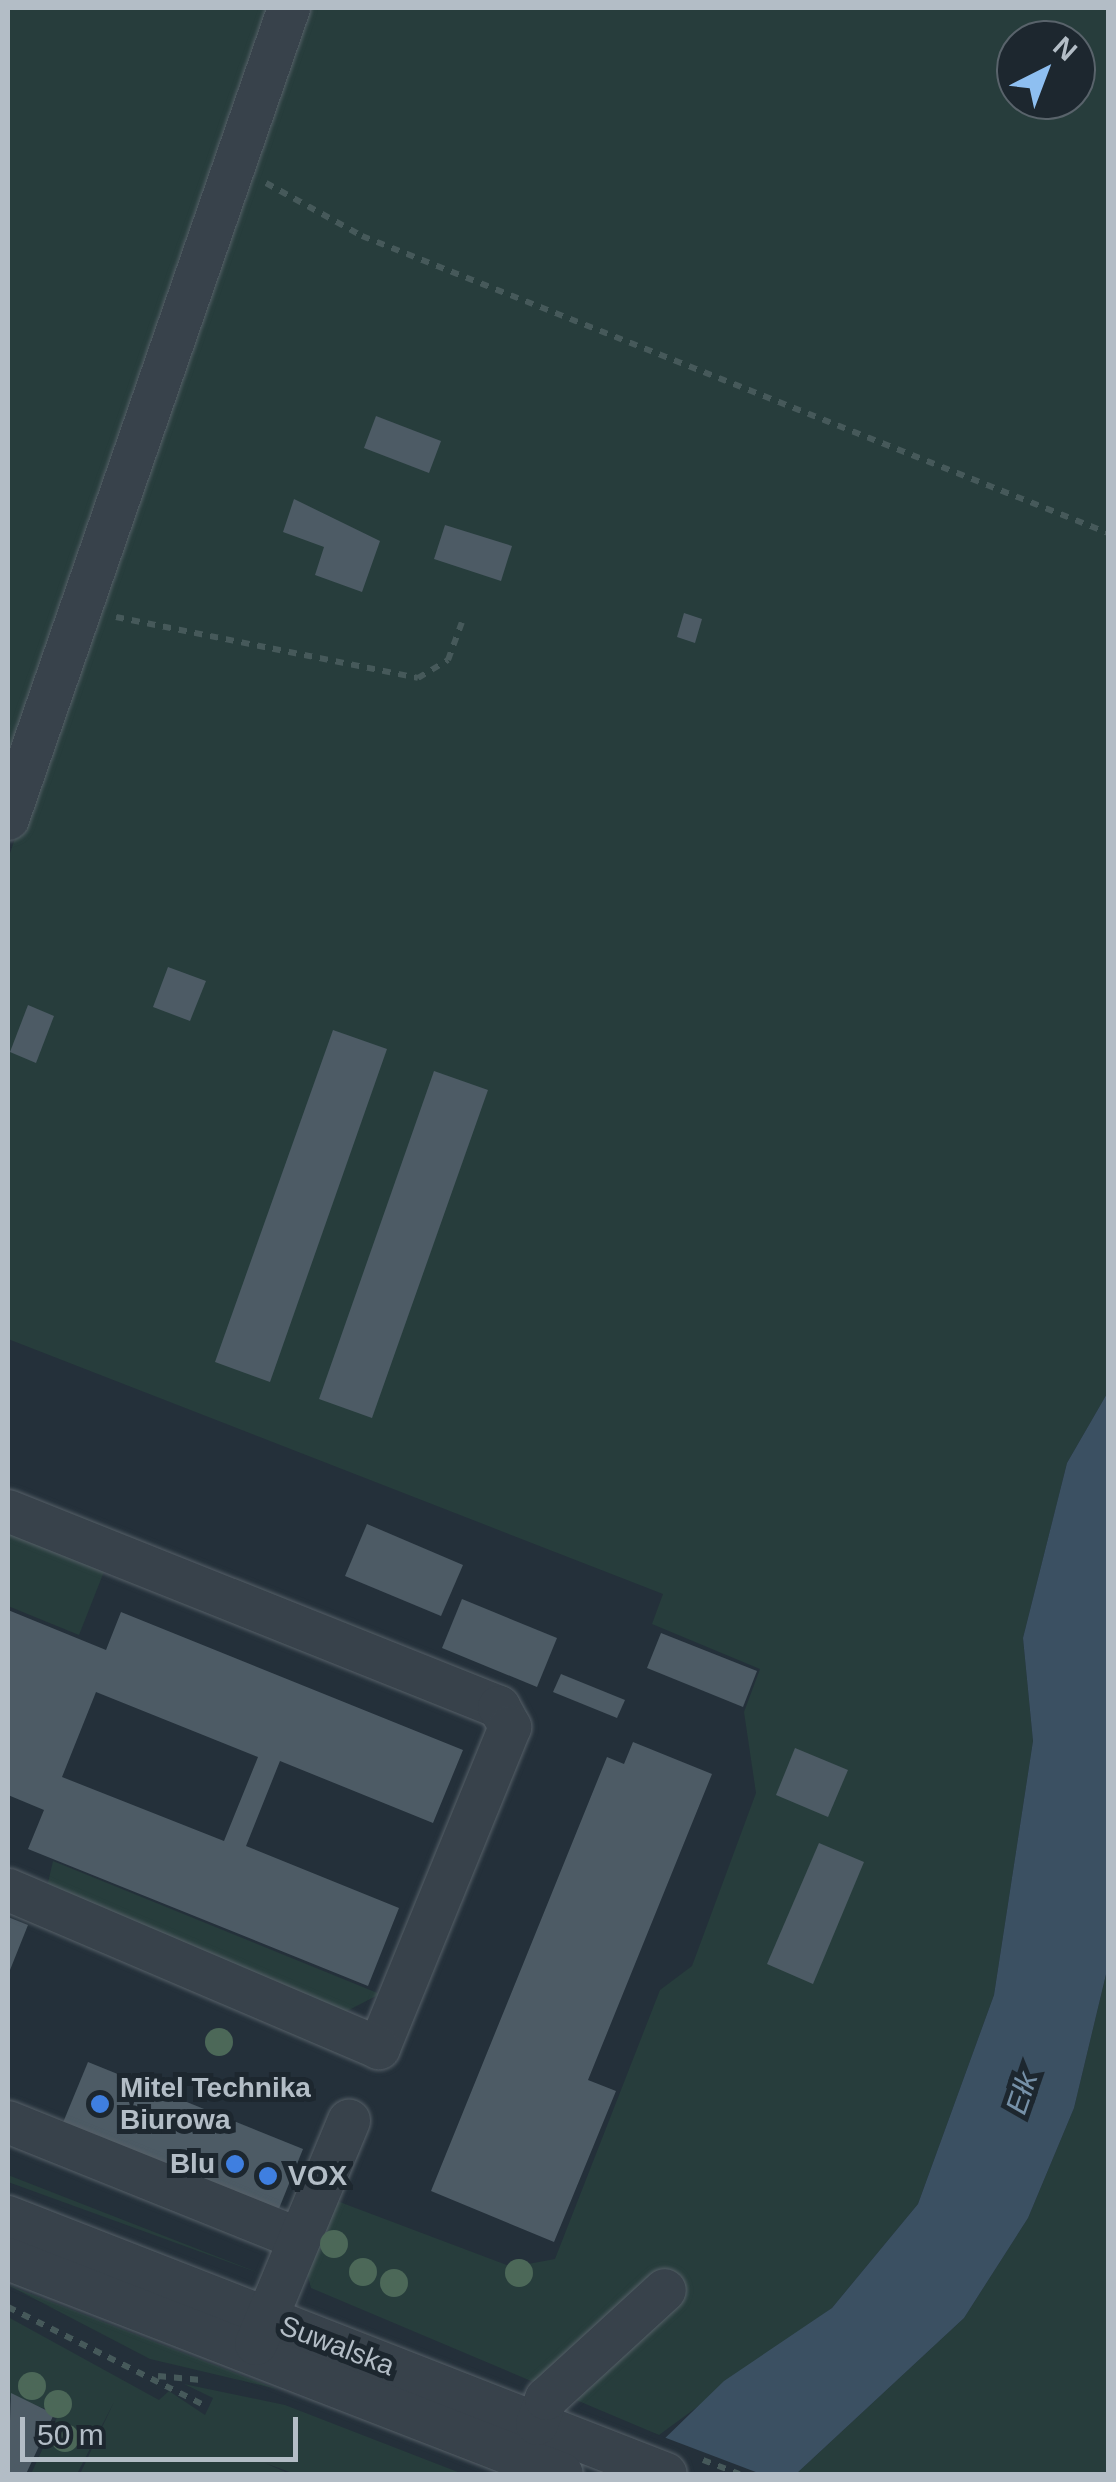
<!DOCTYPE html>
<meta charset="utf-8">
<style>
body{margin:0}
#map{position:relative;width:1116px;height:2482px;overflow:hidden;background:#24303a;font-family:Arial,sans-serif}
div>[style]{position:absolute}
.green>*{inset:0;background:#273d3c}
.water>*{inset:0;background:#3b5062}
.pier>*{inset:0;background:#24303a}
.building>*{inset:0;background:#4d5b65}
.path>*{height:6px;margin-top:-3px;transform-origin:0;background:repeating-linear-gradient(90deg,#46595a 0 8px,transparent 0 16px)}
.roads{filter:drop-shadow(0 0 2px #566068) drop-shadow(0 0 2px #566068)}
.minor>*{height:42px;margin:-21px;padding:0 21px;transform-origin:21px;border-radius:21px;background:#38424b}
.trees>*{width:28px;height:28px;margin:-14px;border-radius:50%;background:#4c6858}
.dots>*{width:28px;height:28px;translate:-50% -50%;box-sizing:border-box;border:5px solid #1d272f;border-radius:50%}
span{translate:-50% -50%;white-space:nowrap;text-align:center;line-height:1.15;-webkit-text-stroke:10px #1d272f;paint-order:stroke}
.poi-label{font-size:28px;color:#b3bdc6;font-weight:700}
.left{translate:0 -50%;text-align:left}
.right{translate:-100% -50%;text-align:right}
.street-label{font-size:28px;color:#b3bdc6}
.water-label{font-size:30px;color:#7691a8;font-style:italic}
.frame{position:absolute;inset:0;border:10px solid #b3bdc6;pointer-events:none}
.north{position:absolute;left:996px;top:20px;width:100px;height:100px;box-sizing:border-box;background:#1d272f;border:2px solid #59636b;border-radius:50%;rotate:42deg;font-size:28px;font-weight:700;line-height:40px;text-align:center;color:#b3bdc6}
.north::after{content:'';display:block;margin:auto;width:35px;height:45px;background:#8ebff1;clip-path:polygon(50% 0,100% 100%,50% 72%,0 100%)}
.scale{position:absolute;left:20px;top:2417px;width:278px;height:45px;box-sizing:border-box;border:5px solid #b3bdc6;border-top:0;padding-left:12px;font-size:30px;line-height:35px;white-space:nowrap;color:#b3bdc6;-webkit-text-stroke:8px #1d272f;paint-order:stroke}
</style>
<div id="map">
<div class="green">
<div style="clip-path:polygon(8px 8px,275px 8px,8px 776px)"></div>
<div style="clip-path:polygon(evenodd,299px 8px,1108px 8px,1108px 1392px,1067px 1463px,1023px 1638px,1033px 1741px,994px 1995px,918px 2204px,832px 2308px,659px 2435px,311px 2288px,307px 2273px,337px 2201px,512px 2267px,555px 2259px,660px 1990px,692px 1966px,756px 1793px,744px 1712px,760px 1669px,652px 1624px,663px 1594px,8px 1339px,8px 859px,299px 8px,1016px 40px,1076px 40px,1076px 100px,1016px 100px,1016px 40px)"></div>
<div style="clip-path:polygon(8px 1529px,105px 1569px,79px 1635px,8px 1606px)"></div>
<div style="clip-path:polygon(53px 1861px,380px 1994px,343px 2013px,47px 1887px)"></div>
<div style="clip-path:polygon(1108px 1966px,1108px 2474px,796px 2474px,964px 2318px,1028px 2218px,1074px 2108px)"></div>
<div style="clip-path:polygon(8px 2175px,267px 2276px,8px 2182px)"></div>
<div style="clip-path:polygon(8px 2285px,277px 2389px,150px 2359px)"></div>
<div style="clip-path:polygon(8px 2317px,159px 2400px,169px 2391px,205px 2415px,213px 2398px,184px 2384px,285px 2405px,463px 2474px,295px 2474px,265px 2463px,290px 2474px,80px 2474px,114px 2402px,77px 2474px,31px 2474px,59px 2413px,8px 2397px)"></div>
</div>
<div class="water">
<div style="clip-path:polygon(1108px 1392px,1108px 1966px,1074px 2108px,1028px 2218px,964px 2318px,796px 2474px,628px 2474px,724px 2381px,832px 2308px,918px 2204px,994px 1995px,1033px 1741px,1023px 1638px,1067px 1463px)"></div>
</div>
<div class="pier">
<div style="clip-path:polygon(653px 2433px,761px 2474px,623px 2474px)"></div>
</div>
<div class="building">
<div style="clip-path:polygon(376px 416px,441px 441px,429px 473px,364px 448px)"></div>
<div style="clip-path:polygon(294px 499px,380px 541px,362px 592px,315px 575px,324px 547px,283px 532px)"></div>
<div style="clip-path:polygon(445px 525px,512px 546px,501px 581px,434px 559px)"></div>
<div style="clip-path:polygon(684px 613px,702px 619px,695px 643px,677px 637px)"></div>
<div style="clip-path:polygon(168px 967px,206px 981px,190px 1021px,153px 1007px)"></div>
<div style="clip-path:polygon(28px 1005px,54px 1016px,36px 1063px,10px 1052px)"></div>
<div style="clip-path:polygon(333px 1030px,387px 1049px,270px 1382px,215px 1362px)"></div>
<div style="clip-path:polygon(434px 1071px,488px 1090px,372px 1418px,319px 1399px)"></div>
<div style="clip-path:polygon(367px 1524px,463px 1565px,441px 1616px,345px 1576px)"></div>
<div style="clip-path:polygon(462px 1599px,557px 1638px,537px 1687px,442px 1648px)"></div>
<div style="clip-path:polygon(evenodd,8px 1610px,106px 1650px,121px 1612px,463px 1750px,433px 1823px,280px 1761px,246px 1846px,399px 1908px,368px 1986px,28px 1849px,44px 1810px,8px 1795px,8px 1610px,96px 1692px,258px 1757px,224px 1841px,62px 1777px,96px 1692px)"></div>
<div style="clip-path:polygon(661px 1633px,757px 1671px,743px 1707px,647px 1668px)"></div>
<div style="clip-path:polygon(561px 1674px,625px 1700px,617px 1718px,553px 1692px)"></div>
<div style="clip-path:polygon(633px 1742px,712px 1774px,588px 2080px,616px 2091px,554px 2242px,431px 2191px,607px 1757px,624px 1764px)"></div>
<div style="clip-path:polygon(795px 1748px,848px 1770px,828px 1817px,776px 1795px)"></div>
<div style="clip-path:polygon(819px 1843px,864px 1862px,813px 1984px,767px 1964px)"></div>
<div style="clip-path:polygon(8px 1917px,28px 1925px,8px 1975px)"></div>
<div style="clip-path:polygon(88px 2062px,303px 2149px,278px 2211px,62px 2125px)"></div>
<div style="clip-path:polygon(11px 2393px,54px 2414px,26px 2474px,8px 2474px)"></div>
</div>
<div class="path">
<div style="left:266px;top:183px;width:110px;rotate:28.9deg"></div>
<div style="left:362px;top:236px;width:803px;rotate:21.71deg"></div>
<div style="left:116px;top:617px;width:308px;rotate:11.4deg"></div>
<div style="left:418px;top:678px;width:35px;rotate:-31deg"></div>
<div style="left:448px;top:660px;width:40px;rotate:-69.8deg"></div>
<div style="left:8px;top:2307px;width:217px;rotate:26.6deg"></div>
<div style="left:158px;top:2376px;width:43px;rotate:5.3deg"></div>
<div style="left:703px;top:2460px;width:39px;rotate:21deg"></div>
</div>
<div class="roads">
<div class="minor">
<div style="left:8px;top:819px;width:858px;rotate:-70.89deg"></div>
<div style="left:8px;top:1511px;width:529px;rotate:21.76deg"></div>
<div style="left:499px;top:1707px;width:23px;rotate:61deg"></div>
<div style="left:510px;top:1727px;width:347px;rotate:112.2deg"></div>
<div style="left:379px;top:2048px;width:403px;rotate:-156.9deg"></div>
<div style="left:8px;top:2122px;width:314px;rotate:21.9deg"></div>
<div style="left:8px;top:2217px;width:706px;rotate:21.33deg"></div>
<div style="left:8px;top:2259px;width:594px;rotate:21.21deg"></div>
<div style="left:256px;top:2344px;width:242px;rotate:-67.4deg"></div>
<div style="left:537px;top:2424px;width:27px;rotate:-70deg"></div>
<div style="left:546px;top:2399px;width:161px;rotate:-42.5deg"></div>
</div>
</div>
<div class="trees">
<div style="left:219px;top:2042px"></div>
<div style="left:334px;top:2244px"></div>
<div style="left:363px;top:2272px"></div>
<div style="left:519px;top:2273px"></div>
<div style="left:394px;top:2283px"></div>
<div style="left:32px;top:2386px"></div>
<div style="left:58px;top:2404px"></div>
<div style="left:65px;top:2438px"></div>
</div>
<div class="dots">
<div style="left:100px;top:2104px;background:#3f7fe0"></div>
<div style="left:235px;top:2164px;background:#3f7fe0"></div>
<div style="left:268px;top:2176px;background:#3f7fe0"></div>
</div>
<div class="poi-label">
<span class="left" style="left:120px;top:2104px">Mitel Technika<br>Biurowa</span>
<span class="right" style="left:215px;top:2164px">Blu</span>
<span class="left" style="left:288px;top:2176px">VOX</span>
</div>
<div class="street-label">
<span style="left:337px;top:2346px;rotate:21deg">Suwalska</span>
</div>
<div class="water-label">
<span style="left:1022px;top:2093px;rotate:-71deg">Ełk</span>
</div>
<div class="frame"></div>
<div class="north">N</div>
<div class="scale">50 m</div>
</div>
